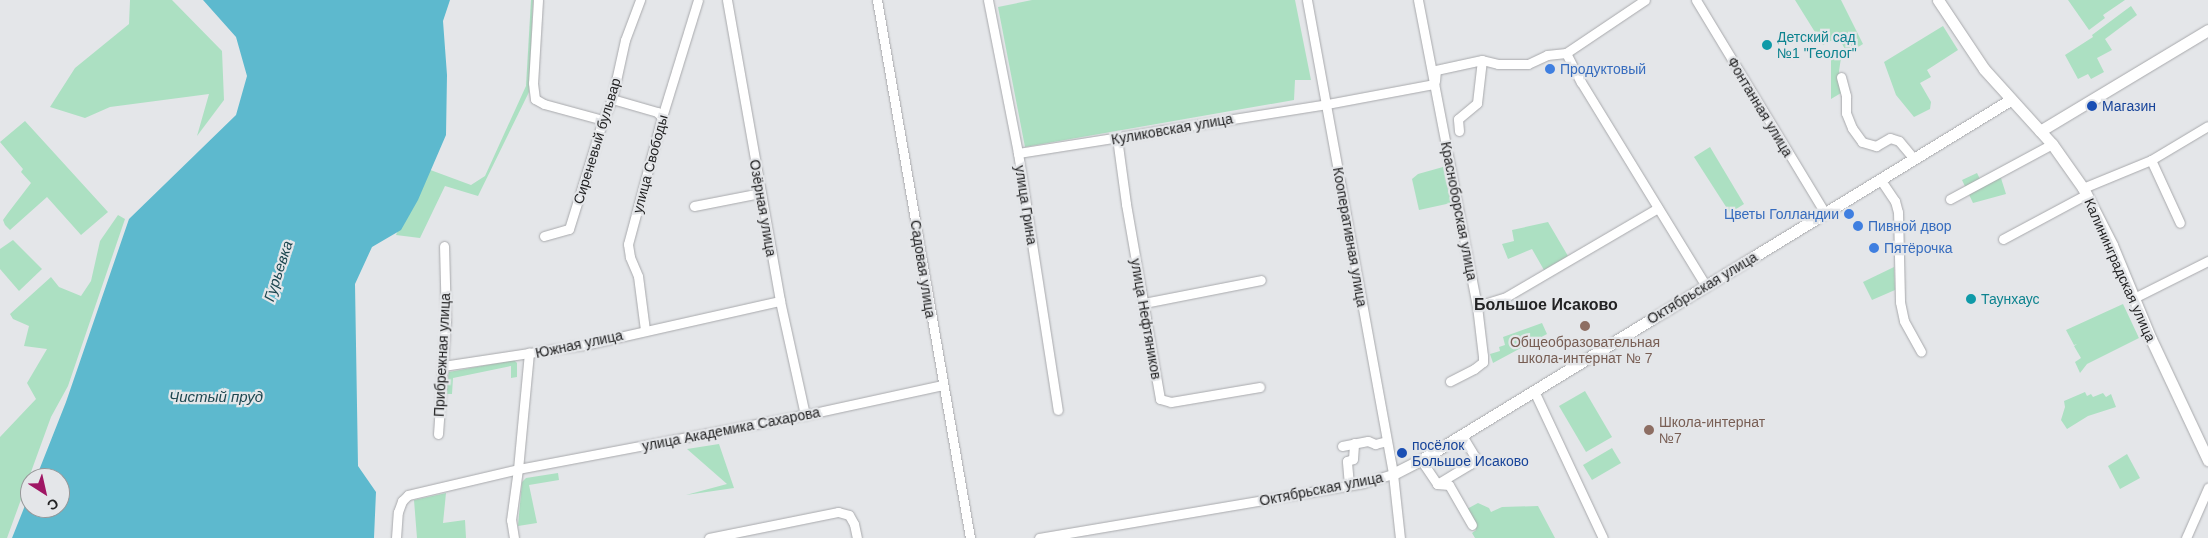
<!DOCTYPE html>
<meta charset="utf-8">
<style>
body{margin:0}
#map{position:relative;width:2208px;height:538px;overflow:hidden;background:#e4e6e9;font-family:Helvetica,sans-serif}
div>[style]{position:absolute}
.green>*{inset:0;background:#ace0c2}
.water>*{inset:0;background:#5db9ce}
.roads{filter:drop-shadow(0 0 1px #a8a9ac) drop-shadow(0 0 1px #a8a9ac)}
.street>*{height:9px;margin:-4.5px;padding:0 4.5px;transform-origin:4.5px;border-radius:4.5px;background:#fff}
.secondary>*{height:11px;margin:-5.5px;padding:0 5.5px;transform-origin:5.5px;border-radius:5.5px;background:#fff}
.dots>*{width:14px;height:14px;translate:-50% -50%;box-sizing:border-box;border:2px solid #e4e6e9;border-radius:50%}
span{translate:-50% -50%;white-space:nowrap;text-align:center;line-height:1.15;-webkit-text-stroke:4.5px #e4e6e9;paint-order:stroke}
.culture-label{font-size:14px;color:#0d838f}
.left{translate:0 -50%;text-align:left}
.shop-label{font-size:14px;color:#366cbe}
.right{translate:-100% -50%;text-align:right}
.transit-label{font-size:14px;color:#164399}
.street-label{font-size:14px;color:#232324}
.education-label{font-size:14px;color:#785e54}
.water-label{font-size:15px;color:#1c464f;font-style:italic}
.quarter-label{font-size:16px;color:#232324;font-weight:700}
.north{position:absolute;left:20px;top:468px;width:50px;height:50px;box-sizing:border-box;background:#e4e6e9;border:1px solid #97989a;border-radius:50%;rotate:145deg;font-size:14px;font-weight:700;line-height:20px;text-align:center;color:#232324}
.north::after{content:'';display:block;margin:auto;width:18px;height:22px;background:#9f1664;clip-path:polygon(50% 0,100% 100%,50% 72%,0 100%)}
</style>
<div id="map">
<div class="green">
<div style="clip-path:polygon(130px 0,172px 0,222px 51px,224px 100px,197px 136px,209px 94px,110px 107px,85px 118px,50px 107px,75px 68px,129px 24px)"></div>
<div style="clip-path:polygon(531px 0,533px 0,529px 92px,478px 196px,445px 186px,420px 238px,396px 235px,425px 168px,471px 185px,485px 176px,526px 86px)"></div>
<div style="clip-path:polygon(1032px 0,1295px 0,1311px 80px,1295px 80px,1294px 100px,1025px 147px,998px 7px)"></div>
<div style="clip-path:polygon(1795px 0,1841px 0,1863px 44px,1841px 58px,1839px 71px,1841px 93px,1831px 99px,1831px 58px,1845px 49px,1838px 37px,1823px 45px)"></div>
<div style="clip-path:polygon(2068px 0,2125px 0,2103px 15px,2105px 18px,2089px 30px)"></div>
<div style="clip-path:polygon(2131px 6px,2137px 15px,2105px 39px,2112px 50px,2097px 58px,2104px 72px,2091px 79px,2088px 74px,2078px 79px,2065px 55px,2093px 37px,2092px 35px)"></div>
<div style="clip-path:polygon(1943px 26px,1958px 50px,1927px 70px,1931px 77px,1920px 83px,1931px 102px,1930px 109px,1914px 117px,1896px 95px,1884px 62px)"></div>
<div style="clip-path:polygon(25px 121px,108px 212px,81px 235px,47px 197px,10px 230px,5px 225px,3px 220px,8px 213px,31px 183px,21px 172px,23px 169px,0 142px)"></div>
<div style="clip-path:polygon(1710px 147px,1744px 204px,1730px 213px,1694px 157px)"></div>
<div style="clip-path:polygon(1443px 167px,1451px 203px,1419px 210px,1412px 179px,1418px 174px)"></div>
<div style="clip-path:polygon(1977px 173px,1980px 179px,2000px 175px,2006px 194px,1973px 203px,1962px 180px)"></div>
<div style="clip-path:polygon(118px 215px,125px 219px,68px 386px,51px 417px,7px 538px,0 538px,0 437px,36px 399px,27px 383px,47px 349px,24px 346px,29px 326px,13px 319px,10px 314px,51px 277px,59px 287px,81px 296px,91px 281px,100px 241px)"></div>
<div style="clip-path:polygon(1548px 222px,1568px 256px,1544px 270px,1532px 249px,1508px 259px,1502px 244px,1514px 241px,1512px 230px)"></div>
<div style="clip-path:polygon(13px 240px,42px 269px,19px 291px,0 269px,0 249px)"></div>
<div style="clip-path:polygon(1894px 267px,1895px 290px,1872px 300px,1863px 282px)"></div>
<div style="clip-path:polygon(2123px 304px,2139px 338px,2087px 364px,2080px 373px,2075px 362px,2081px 358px,2074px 346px,2077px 344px,2074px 345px,2066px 330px)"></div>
<div style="clip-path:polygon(1542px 323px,1547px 334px,1493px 363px,1490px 354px,1500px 351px,1499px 347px,1505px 345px,1503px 337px)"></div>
<div style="clip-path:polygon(514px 360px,517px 363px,517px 377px,511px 378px,511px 366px,453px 378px,452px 394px,446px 394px,449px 372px)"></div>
<div style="clip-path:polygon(1585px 391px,1612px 437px,1586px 452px,1559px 406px)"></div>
<div style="clip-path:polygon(2085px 392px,2087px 396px,2091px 394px,2093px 397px,2103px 393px,2106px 397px,2111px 394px,2116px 407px,2088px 416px,2067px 429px,2061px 420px,2065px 407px,2064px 401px)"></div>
<div style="clip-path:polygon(719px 444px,734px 488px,686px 495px,727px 484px,687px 449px)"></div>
<div style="clip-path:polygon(1612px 448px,1621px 463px,1592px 480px,1583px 465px)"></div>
<div style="clip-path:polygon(2127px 454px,2140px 478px,2120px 489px,2108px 466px)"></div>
<div style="clip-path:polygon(558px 473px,559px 480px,529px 485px,537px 523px,518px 526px,522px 482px,526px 478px)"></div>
<div style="clip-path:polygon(446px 493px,443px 523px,465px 520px,466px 538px,417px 538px,414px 500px)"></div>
<div style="clip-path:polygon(1478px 503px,1489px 508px,1491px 512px,1502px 507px,1538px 506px,1555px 538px,1475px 538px,1472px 533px,1476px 530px,1465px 510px)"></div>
</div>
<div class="water">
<div style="clip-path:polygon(203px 0,450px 0,443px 21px,447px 75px,446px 135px,418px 200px,401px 230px,372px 247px,355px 284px,358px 466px,376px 492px,374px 538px,12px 538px,30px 493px,30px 508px,60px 508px,60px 478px,36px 478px,66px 402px,129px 219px,236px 115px,247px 76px,236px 37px)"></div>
</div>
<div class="roads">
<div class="street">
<div style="left:538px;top:0;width:83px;rotate:93.4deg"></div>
<div style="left:533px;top:83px;width:16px;rotate:83deg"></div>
<div style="left:535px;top:99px;width:10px;rotate:29deg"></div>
<div style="left:544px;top:104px;width:61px;rotate:15.2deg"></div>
<div style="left:727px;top:0;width:306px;rotate:80deg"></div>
<div style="left:780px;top:301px;width:117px;rotate:77.6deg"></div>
<div style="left:877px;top:0;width:546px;rotate:80.19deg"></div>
<div style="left:988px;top:0;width:156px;rotate:78.9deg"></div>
<div style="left:1018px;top:153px;width:260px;rotate:81.2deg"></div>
<div style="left:1307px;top:0;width:482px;rotate:79.7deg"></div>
<div style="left:1393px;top:474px;width:64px;rotate:83.8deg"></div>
<div style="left:1418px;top:0;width:312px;rotate:79.1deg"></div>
<div style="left:1477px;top:306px;width:50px;rotate:83.2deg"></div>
<div style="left:1483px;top:356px;width:6px;rotate:90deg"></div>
<div style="left:1483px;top:362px;width:11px;rotate:142deg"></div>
<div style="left:1474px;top:369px;width:27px;rotate:153deg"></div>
<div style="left:1696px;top:0;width:249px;rotate:58.8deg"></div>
<div style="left:1566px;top:53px;width:33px;rotate:63deg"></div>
<div style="left:1581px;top:82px;width:239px;rotate:58.5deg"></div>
<div style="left:1841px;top:77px;width:20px;rotate:75deg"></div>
<div style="left:1846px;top:96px;width:17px;rotate:90deg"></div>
<div style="left:1846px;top:113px;width:16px;rotate:68deg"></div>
<div style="left:1852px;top:128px;width:17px;rotate:54deg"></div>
<div style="left:1862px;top:142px;width:15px;rotate:16deg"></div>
<div style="left:1876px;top:146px;width:16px;rotate:-30deg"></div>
<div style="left:1890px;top:138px;width:9px;rotate:18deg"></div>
<div style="left:1899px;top:141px;width:23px;rotate:50deg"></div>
<div style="left:1435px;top:81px;width:11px;rotate:-85deg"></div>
<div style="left:1436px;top:70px;width:47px;rotate:-12.3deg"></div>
<div style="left:1482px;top:60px;width:16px;rotate:14deg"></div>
<div style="left:1498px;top:64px;width:30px"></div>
<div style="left:1528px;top:64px;width:21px;rotate:-25deg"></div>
<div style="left:1547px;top:55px;width:19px;rotate:-6deg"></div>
<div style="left:1566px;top:53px;width:95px;rotate:-33.9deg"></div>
<div style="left:612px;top:99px;width:47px;rotate:16.1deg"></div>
<div style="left:657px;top:112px;width:7px;rotate:45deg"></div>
<div style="left:1459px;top:131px;width:12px;rotate:-95deg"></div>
<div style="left:1458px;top:119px;width:25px;rotate:-40deg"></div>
<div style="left:1477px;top:103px;width:43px;rotate:-83.4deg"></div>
<div style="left:1117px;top:138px;width:67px;rotate:82.2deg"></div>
<div style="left:1126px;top:204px;width:198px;rotate:80.1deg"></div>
<div style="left:1160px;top:399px;width:11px;rotate:15deg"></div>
<div style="left:1171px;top:402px;width:90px;rotate:-9.6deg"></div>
<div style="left:1018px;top:153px;width:313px;rotate:-9deg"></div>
<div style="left:1327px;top:104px;width:109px;rotate:-10.6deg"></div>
<div style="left:2151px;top:160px;width:69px;rotate:65.3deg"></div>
<div style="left:1880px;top:179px;width:27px;rotate:56deg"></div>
<div style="left:1895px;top:201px;width:11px;rotate:75deg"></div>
<div style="left:1898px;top:212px;width:90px;rotate:88.7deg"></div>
<div style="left:1900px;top:302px;width:19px;rotate:78deg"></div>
<div style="left:1904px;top:321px;width:35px;rotate:61deg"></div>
<div style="left:2083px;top:188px;width:74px;rotate:-22.4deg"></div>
<div style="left:2151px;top:160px;width:66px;rotate:-30.8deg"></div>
<div style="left:1950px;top:199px;width:116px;rotate:-28.3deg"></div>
<div style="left:694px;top:206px;width:67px;rotate:-11.1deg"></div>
<div style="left:544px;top:236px;width:26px;rotate:-16deg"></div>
<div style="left:569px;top:229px;width:114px;rotate:-72.7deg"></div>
<div style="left:603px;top:120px;width:23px;rotate:-67deg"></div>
<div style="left:612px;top:99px;width:60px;rotate:-77.6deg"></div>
<div style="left:625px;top:40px;width:43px;rotate:-69.4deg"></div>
<div style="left:2003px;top:239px;width:95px;rotate:-28.2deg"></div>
<div style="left:2134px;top:298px;width:83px;rotate:-26.6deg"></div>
<div style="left:1144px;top:303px;width:119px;rotate:-11.1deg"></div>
<div style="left:1477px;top:306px;width:28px;rotate:-17deg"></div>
<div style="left:1504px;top:298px;width:178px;rotate:-30.3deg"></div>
<div style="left:645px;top:330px;width:54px;rotate:-97.4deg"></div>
<div style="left:638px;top:276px;width:21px;rotate:-113deg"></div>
<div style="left:630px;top:257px;width:13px;rotate:-99deg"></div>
<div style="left:628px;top:244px;width:131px;rotate:-75deg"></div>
<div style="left:662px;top:117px;width:122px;rotate:-72.9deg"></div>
<div style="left:443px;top:366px;width:87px;rotate:-8.6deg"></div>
<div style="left:1534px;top:391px;width:162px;rotate:64.9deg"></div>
<div style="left:438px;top:434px;width:113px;rotate:-86deg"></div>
<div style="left:446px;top:321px;width:75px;rotate:-91.5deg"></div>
<div style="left:1342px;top:446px;width:26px;rotate:-11deg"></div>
<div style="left:1368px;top:441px;width:8px;rotate:23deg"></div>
<div style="left:1375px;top:444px;width:12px;rotate:-14deg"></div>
<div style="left:1421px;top:460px;width:29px;rotate:56deg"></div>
<div style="left:1437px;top:484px;width:39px;rotate:-31deg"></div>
<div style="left:1470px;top:464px;width:9px;rotate:-54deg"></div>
<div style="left:1475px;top:457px;width:26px;rotate:-121deg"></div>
<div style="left:1437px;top:484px;width:12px;rotate:5deg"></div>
<div style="left:1449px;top:485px;width:46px;rotate:60.1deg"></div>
<div style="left:1349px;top:485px;width:24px;rotate:-95deg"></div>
<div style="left:1347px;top:461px;width:6px;rotate:-18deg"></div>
<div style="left:1353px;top:459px;width:16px;rotate:-86deg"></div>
<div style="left:396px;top:538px;width:26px;rotate:-86deg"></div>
<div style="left:398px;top:512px;width:12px;rotate:-70deg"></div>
<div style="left:402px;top:501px;width:8px;rotate:-45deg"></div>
<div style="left:408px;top:495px;width:113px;rotate:-13.3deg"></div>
<div style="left:518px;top:469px;width:292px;rotate:-10.7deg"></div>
<div style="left:805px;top:415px;width:141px;rotate:-12.3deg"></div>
<div style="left:514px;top:538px;width:18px;rotate:-99deg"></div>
<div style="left:511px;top:520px;width:51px;rotate:-82.2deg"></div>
<div style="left:518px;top:469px;width:117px;rotate:-84.6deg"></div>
<div style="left:529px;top:353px;width:56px;rotate:-8.3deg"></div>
<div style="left:584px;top:345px;width:201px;rotate:-12.7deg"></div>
<div style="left:709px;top:538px;width:132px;rotate:-11.4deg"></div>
<div style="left:838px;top:512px;width:11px;rotate:15deg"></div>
<div style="left:849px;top:515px;width:10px;rotate:61deg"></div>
<div style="left:854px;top:524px;width:14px;rotate:78deg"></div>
<div style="left:1039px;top:538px;width:329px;rotate:-9.6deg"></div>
<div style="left:1363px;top:483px;width:31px;rotate:-17deg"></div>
<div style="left:2186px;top:538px;width:55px;rotate:-66.3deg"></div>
</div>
<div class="secondary">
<div style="left:1938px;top:0;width:83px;rotate:56.3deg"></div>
<div style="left:1984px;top:69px;width:101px;rotate:47.8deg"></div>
<div style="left:2052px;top:144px;width:54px;rotate:54.8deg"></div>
<div style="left:2083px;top:188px;width:64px;rotate:63deg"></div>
<div style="left:2112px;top:245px;width:102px;rotate:67.5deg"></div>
<div style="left:2151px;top:339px;width:134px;rotate:64.8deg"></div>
<div style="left:2040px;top:131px;width:196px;rotate:-31deg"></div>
<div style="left:1393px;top:474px;width:31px;rotate:-27deg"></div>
<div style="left:1421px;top:460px;width:690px;rotate:-31.43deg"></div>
</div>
</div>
<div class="dots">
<div style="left:1767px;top:45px;background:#0f9aa8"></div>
<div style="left:1550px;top:69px;background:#3f7fe0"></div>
<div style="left:2092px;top:106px;background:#1a4fb4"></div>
<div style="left:1849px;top:214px;background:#3f7fe0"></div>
<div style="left:1858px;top:226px;background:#3f7fe0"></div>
<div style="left:1874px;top:248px;background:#3f7fe0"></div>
<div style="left:1971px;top:299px;background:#0f9aa8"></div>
<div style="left:1585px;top:326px;background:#8d6e63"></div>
<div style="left:1649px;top:430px;background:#8d6e63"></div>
<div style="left:1402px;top:453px;background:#1a4fb4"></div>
</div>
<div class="culture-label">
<span class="left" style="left:1777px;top:45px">Детский сад<br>№1 "Геолог"</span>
<span class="left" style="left:1981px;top:299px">Таунхаус</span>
</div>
<div class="shop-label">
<span class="left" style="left:1560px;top:69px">Продуктовый</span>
<span class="right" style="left:1839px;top:214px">Цветы Голландии</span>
<span class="left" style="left:1868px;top:226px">Пивной двор</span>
<span class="left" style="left:1884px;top:248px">Пятёрочка</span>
</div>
<div class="transit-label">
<span class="left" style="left:2102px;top:106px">Магазин</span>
<span class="left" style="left:1412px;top:453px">посёлок<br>Большое Исаково</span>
</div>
<div class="street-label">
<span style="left:1760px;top:107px;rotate:59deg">Фонтанная улица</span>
<span style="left:1172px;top:129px;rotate:-10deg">Куликовская улица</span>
<span style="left:597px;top:141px;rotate:-73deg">Сиреневый бульвар</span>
<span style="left:650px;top:164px;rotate:-75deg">улица Свободы</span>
<span style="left:1026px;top:205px;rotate:81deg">улица Грина</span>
<span style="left:763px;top:208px;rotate:80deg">Озёрная улица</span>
<span style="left:1459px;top:211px;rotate:79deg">Красноборская улица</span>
<span style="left:1350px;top:237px;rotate:80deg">Кооперативная улица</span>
<span style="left:923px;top:269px;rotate:81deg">Садовая улица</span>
<span style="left:2120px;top:270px;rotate:66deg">Калининградская улица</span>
<span style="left:1702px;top:288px;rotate:-31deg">Октябрьская улица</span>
<span style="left:1146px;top:319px;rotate:80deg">улица Нефтяников</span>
<span style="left:579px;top:344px;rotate:-12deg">Южная улица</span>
<span style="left:442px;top:355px;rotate:-87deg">Прибрежная улица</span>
<span style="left:731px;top:429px;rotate:-11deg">улица Академика Сахарова</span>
<span style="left:1321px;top:489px;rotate:-11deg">Октябрьская улица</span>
</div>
<div class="education-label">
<span style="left:1585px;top:350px">Общеобразовательная<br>школа-интернат № 7</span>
<span class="left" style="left:1659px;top:430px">Школа-интернат<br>№7</span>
</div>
<div class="water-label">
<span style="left:278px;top:271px;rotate:-72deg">Гурьевка</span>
<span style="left:216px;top:397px">Чистый пруд</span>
</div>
<div class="quarter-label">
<span style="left:1546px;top:305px">Большое Исаково</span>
</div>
<div class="north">С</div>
</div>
